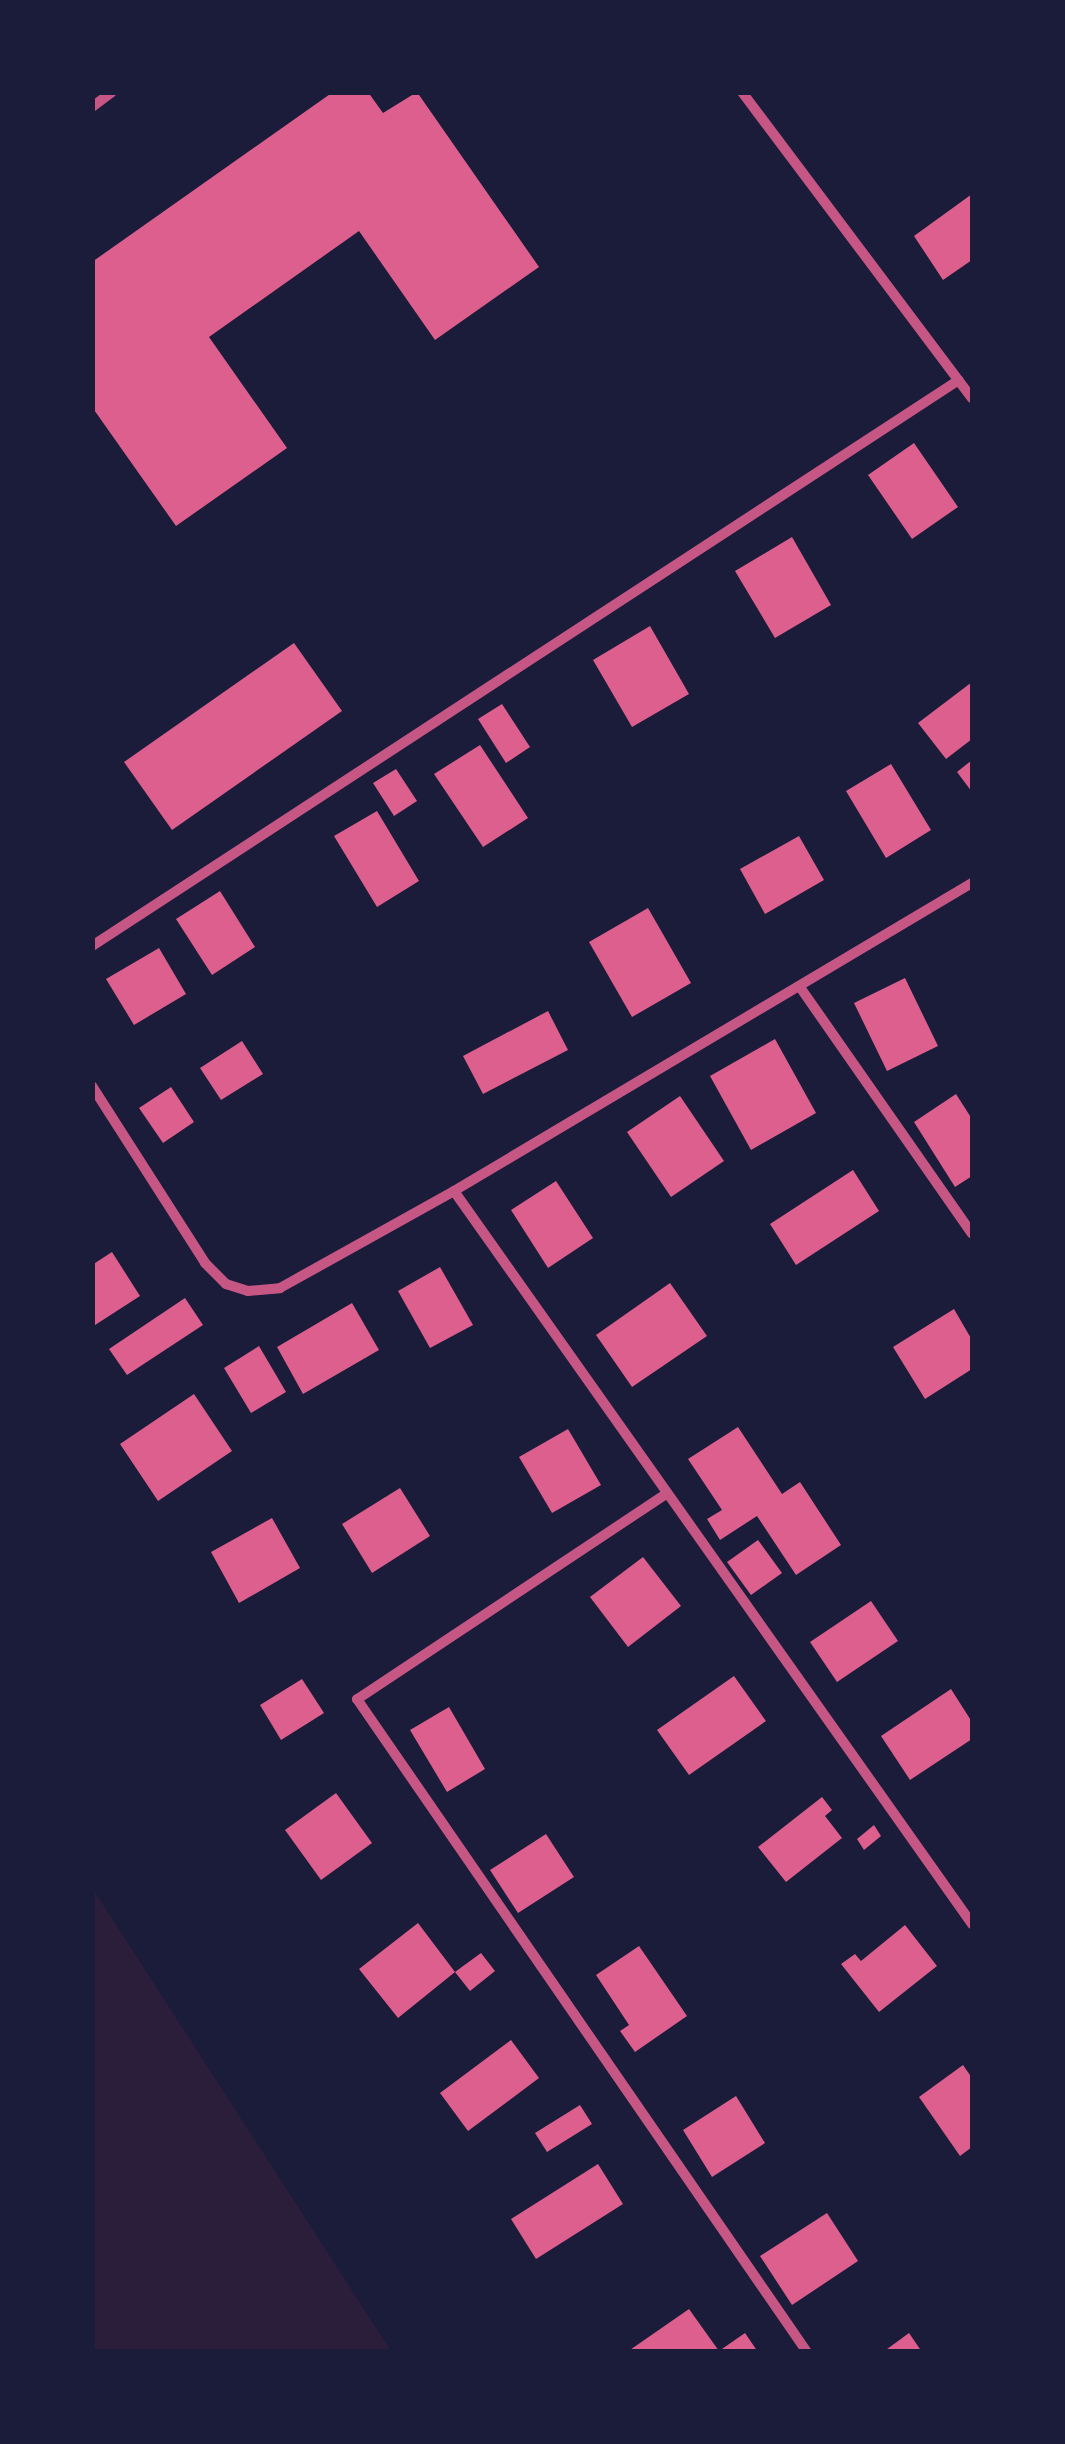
<!DOCTYPE html>
<style>
body{margin:0}
#map{position:relative;width:1065px;height:2444px;overflow:hidden;background:#1b1b3a;font-family:"PT Sans Narrow",sans-serif}
div>[style]{position:absolute}
.green>*{inset:0;background:#2a1e3b}
.building>*{inset:0;background:#dd5f8e}
.minor>*{height:10px;margin:-5px;padding:0 5px;transform-origin:5px;border-radius:5px;background:#c65784}
span{translate:-50% -50%;white-space:nowrap;text-align:center;line-height:1.15;-webkit-text-stroke:8px #1b1b3a;paint-order:stroke}
.frame{position:absolute;inset:0;border:95px solid #1b1b3a;pointer-events:none}
</style>
<div id="map">
<div class="green">
<div style="clip-path:polygon(93px 1889px,391px 2351px,93px 2351px)"></div>
</div>
<div class="building">
<div style="clip-path:polygon(333px 92px,368px 92px,383px 113px,417px 92px,539px 267px,435px 340px,359px 231px,209px 337px,287px 448px,176px 526px,92px 407px,92px 262px)"></div>
<div style="clip-path:polygon(972px 194px,972px 260px,943px 280px,914px 236px)"></div>
<div style="clip-path:polygon(914px 443px,958px 507px,912px 539px,868px 475px)"></div>
<div style="clip-path:polygon(792px 537px,831px 605px,775px 638px,735px 571px)"></div>
<div style="clip-path:polygon(650px 626px,689px 694px,632px 727px,593px 660px)"></div>
<div style="clip-path:polygon(294px 643px,342px 711px,172px 830px,124px 762px)"></div>
<div style="clip-path:polygon(972px 682px,972px 739px,946px 759px,918px 723px)"></div>
<div style="clip-path:polygon(502px 704px,530px 747px,506px 763px,478px 719px)"></div>
<div style="clip-path:polygon(480px 745px,528px 818px,483px 847px,434px 774px)"></div>
<div style="clip-path:polygon(972px 760px,972px 792px,957px 772px)"></div>
<div style="clip-path:polygon(891px 764px,931px 830px,886px 858px,846px 791px)"></div>
<div style="clip-path:polygon(396px 769px,417px 801px,394px 816px,373px 783px)"></div>
<div style="clip-path:polygon(377px 811px,419px 881px,377px 907px,334px 836px)"></div>
<div style="clip-path:polygon(799px 836px,824px 880px,765px 914px,740px 869px)"></div>
<div style="clip-path:polygon(220px 891px,255px 947px,212px 975px,176px 919px)"></div>
<div style="clip-path:polygon(648px 908px,691px 983px,632px 1017px,589px 942px)"></div>
<div style="clip-path:polygon(159px 948px,186px 994px,134px 1025px,106px 979px)"></div>
<div style="clip-path:polygon(905px 978px,938px 1046px,887px 1071px,854px 1003px)"></div>
<div style="clip-path:polygon(548px 1011px,568px 1050px,483px 1094px,463px 1056px)"></div>
<div style="clip-path:polygon(775px 1039px,816px 1113px,751px 1150px,710px 1076px)"></div>
<div style="clip-path:polygon(242px 1041px,263px 1074px,221px 1100px,200px 1068px)"></div>
<div style="clip-path:polygon(171px 1087px,194px 1122px,163px 1143px,139px 1108px)"></div>
<div style="clip-path:polygon(956px 1094px,972px 1119px,972px 1176px,955px 1187px,914px 1122px)"></div>
<div style="clip-path:polygon(680px 1096px,724px 1161px,671px 1197px,627px 1132px)"></div>
<div style="clip-path:polygon(853px 1170px,879px 1211px,796px 1265px,770px 1224px)"></div>
<div style="clip-path:polygon(556px 1181px,593px 1238px,548px 1268px,511px 1210px)"></div>
<div style="clip-path:polygon(112px 1252px,140px 1296px,92px 1327px,92px 1265px)"></div>
<div style="clip-path:polygon(440px 1267px,473px 1325px,430px 1348px,398px 1291px)"></div>
<div style="clip-path:polygon(670px 1283px,707px 1336px,632px 1387px,596px 1335px)"></div>
<div style="clip-path:polygon(185px 1298px,203px 1325px,127px 1375px,109px 1349px)"></div>
<div style="clip-path:polygon(352px 1303px,379px 1350px,303px 1394px,277px 1347px)"></div>
<div style="clip-path:polygon(954px 1309px,972px 1340px,972px 1369px,925px 1399px,893px 1347px)"></div>
<div style="clip-path:polygon(259px 1346px,286px 1392px,251px 1413px,224px 1368px)"></div>
<div style="clip-path:polygon(194px 1394px,232px 1451px,158px 1501px,120px 1444px)"></div>
<div style="clip-path:polygon(738px 1427px,782px 1494px,800px 1482px,841px 1545px,796px 1575px,757px 1516px,720px 1540px,707px 1519px,722px 1510px,688px 1459px)"></div>
<div style="clip-path:polygon(568px 1429px,601px 1485px,552px 1513px,519px 1457px)"></div>
<div style="clip-path:polygon(400px 1488px,430px 1536px,372px 1573px,342px 1524px)"></div>
<div style="clip-path:polygon(272px 1518px,300px 1568px,239px 1603px,211px 1552px)"></div>
<div style="clip-path:polygon(758px 1540px,782px 1573px,751px 1595px,727px 1562px)"></div>
<div style="clip-path:polygon(643px 1557px,681px 1606px,628px 1647px,590px 1597px)"></div>
<div style="clip-path:polygon(871px 1601px,898px 1641px,837px 1682px,810px 1642px)"></div>
<div style="clip-path:polygon(734px 1676px,766px 1721px,689px 1775px,657px 1730px)"></div>
<div style="clip-path:polygon(302px 1679px,324px 1713px,281px 1740px,260px 1705px)"></div>
<div style="clip-path:polygon(951px 1689px,972px 1722px,972px 1739px,910px 1780px,881px 1736px)"></div>
<div style="clip-path:polygon(449px 1707px,485px 1769px,447px 1792px,410px 1730px)"></div>
<div style="clip-path:polygon(336px 1793px,372px 1843px,321px 1880px,285px 1830px)"></div>
<div style="clip-path:polygon(822px 1797px,832px 1810px,825px 1816px,842px 1838px,786px 1882px,758px 1847px)"></div>
<div style="clip-path:polygon(874px 1825px,881px 1836px,864px 1850px,857px 1839px)"></div>
<div style="clip-path:polygon(546px 1834px,574px 1877px,518px 1913px,490px 1870px)"></div>
<div style="clip-path:polygon(418px 1923px,455px 1972px,481px 1953px,495px 1971px,470px 1991px,455px 1972px,398px 2018px,359px 1969px)"></div>
<div style="clip-path:polygon(905px 1925px,937px 1966px,879px 2012px,841px 1964px,855px 1954px,861px 1961px)"></div>
<div style="clip-path:polygon(639px 1946px,687px 2016px,635px 2052px,620px 2031px,629px 2025px,596px 1975px)"></div>
<div style="clip-path:polygon(511px 2040px,539px 2078px,468px 2131px,440px 2093px)"></div>
<div style="clip-path:polygon(963px 2065px,972px 2078px,972px 2147px,960px 2156px,919px 2097px)"></div>
<div style="clip-path:polygon(736px 2096px,765px 2143px,712px 2177px,683px 2130px)"></div>
<div style="clip-path:polygon(580px 2105px,592px 2124px,547px 2152px,535px 2133px)"></div>
<div style="clip-path:polygon(598px 2164px,623px 2204px,536px 2259px,511px 2219px)"></div>
<div style="clip-path:polygon(827px 2213px,858px 2261px,792px 2305px,760px 2256px)"></div>
<div style="clip-path:polygon(689px 2309px,719px 2351px,745px 2333px,758px 2352px,627px 2352px)"></div>
<div style="clip-path:polygon(909px 2333px,922px 2352px,883px 2352px)"></div>
</div>
<div class="minor">
<div style="left:742px;top:92px;width:383px;rotate:53.1deg"></div>
<div style="left:92px;top:107px;width:25px;rotate:-37deg"></div>
<div style="left:92px;top:946px;width:1035px;rotate:-33.14deg"></div>
<div style="left:802px;top:990px;width:297px;rotate:55.1deg"></div>
<div style="left:92px;top:1086px;width:210px;rotate:57.4deg"></div>
<div style="left:205px;top:1263px;width:30px;rotate:45deg"></div>
<div style="left:226px;top:1284px;width:23px;rotate:18deg"></div>
<div style="left:248px;top:1291px;width:32px;rotate:-5deg"></div>
<div style="left:280px;top:1288px;width:199px;rotate:-29.1deg"></div>
<div style="left:454px;top:1191px;width:898px;rotate:54.75deg"></div>
<div style="left:454px;top:1191px;width:603px;rotate:-30.74deg"></div>
<div style="left:666px;top:1494px;width:371px;rotate:146.4deg"></div>
<div style="left:357px;top:1699px;width:793px;rotate:55.43deg"></div>
</div>
<div class="frame"></div>
</div>
